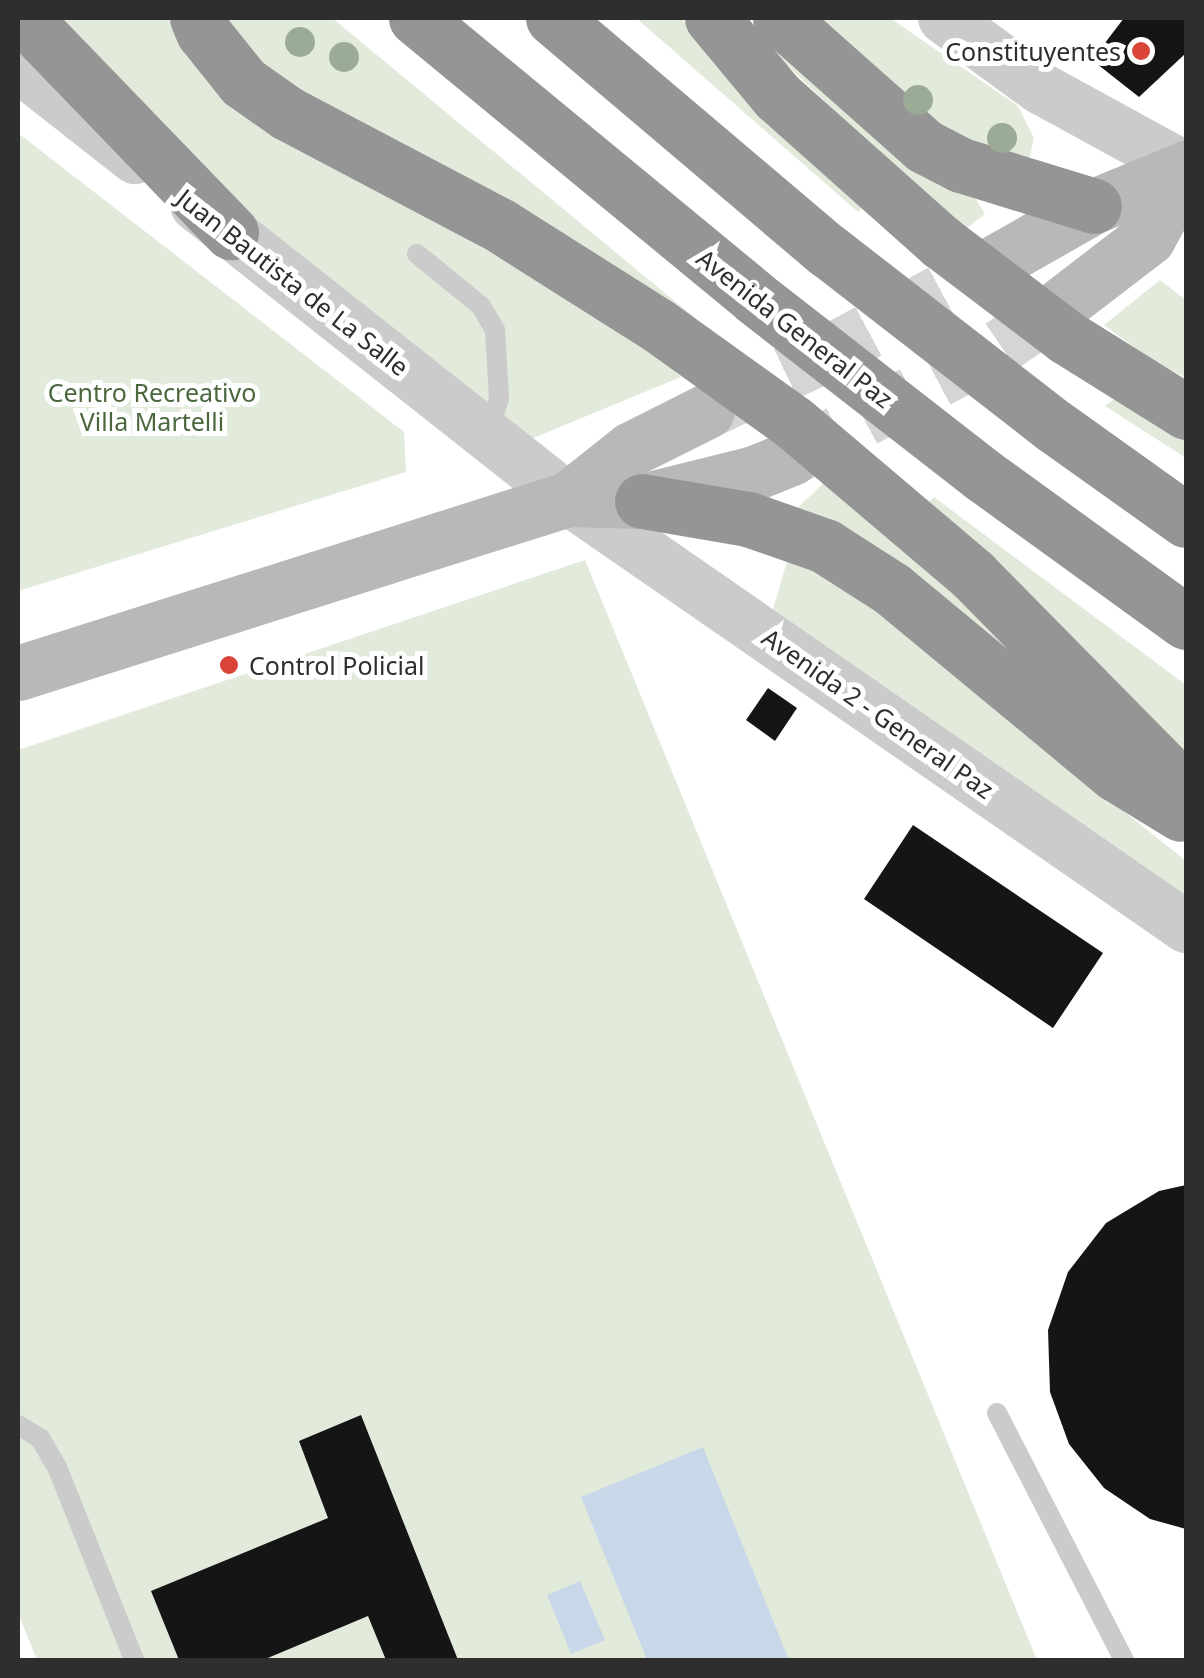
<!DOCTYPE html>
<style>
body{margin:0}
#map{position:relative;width:1204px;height:1678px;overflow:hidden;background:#fff;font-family:"Noto Sans",sans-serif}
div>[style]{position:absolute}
.green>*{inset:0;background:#e2eadc}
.water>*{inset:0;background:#c9d8e9}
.building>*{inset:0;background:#151515}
.secondary-tunnel>*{height:55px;margin-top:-27.5px;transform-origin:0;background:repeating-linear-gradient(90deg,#d5d5d5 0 55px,transparent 0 83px)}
.service>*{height:20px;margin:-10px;padding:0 10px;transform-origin:10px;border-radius:10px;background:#cbcbcb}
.tertiary>*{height:52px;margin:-26px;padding:0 26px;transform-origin:26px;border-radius:26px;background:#cbcbcb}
.secondary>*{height:55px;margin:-27.5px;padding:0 27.5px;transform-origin:27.5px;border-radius:27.5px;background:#b8b8b8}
.motorway>*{height:55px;margin:-27.5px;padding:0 27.5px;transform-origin:27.5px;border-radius:27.5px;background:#959595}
.trees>*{width:30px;height:30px;margin:-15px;border-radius:50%;background:#9cab95}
.dots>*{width:28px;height:28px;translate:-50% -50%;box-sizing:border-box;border:5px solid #fff;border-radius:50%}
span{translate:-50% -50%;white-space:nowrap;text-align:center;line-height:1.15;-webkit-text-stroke:10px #fff;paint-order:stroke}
.poi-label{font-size:25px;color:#2e2e2e}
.right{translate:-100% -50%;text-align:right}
.left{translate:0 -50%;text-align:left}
.street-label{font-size:25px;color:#2e2e2e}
.park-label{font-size:25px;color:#4b673e}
.frame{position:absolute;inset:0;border:20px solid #2e2e2e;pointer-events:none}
</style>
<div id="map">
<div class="green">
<div style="clip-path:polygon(40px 18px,173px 18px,237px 108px,630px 332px,681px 377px,531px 439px,194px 172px)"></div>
<div style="clip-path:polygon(221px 18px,332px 18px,694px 317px,690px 323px,258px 66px)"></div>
<div style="clip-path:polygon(636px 18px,681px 18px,744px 97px,862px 208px,858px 212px)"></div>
<div style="clip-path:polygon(801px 18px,890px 18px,1018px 106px,1034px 138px,1028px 165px,933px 132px)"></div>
<div style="clip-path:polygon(755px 34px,972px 193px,985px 214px,967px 228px,907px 181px)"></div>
<div style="clip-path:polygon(18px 133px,404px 432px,406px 472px,18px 591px)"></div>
<div style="clip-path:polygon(1160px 280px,1186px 300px,1186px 378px,1153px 361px,1104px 325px)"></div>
<div style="clip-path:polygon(1117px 397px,1186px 433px,1186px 458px,1105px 406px)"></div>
<div style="clip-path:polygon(826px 481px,887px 531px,1079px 712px,793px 512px)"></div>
<div style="clip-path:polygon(934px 497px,1186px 685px,1186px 757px,927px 504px)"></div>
<div style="clip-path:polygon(792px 544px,1186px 861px,1186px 902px,772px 613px)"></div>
<div style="clip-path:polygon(585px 560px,1037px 1660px,37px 1660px,18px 1613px,18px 750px)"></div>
</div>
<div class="water">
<div style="clip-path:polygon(703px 1447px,789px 1660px,647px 1660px,581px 1497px)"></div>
<div style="clip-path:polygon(580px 1581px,605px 1640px,571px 1654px,547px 1595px)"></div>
</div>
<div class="building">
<div style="clip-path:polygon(1124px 18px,1186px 18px,1186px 53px,1139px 97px,1092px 60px)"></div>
<div style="clip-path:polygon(768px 688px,797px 708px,775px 741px,746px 720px)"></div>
<div style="clip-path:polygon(913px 825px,1103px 953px,1053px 1028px,864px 899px)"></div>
<div style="clip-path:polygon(1186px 1185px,1186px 1529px,1150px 1519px,1104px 1488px,1069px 1444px,1050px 1392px,1048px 1330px,1068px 1272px,1106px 1223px,1159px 1191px)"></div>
<div style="clip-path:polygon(361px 1415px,458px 1660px,386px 1660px,368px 1616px,263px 1660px,179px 1660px,151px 1591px,328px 1518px,299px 1441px)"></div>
</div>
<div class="secondary-tunnel">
<div style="left:711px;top:409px;width:121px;rotate:-25.5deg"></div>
<div style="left:820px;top:357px;width:196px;rotate:-28.4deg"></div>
<div style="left:791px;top:458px;width:238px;rotate:-28.1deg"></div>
<div style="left:1001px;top:346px;width:74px;rotate:-34.5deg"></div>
</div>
<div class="service">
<div style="left:417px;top:254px;width:82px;rotate:39.1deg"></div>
<div style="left:481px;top:306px;width:28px;rotate:60deg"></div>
<div style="left:495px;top:330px;width:68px;rotate:86.6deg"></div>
<div style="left:499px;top:398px;width:34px;rotate:107deg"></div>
<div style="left:997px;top:1413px;width:278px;rotate:62.8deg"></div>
<div style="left:18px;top:1425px;width:26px;rotate:31deg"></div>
<div style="left:40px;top:1438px;width:34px;rotate:60deg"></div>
<div style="left:57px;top:1467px;width:208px;rotate:68.2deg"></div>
</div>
<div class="tertiary">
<div style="left:944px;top:18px;width:119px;rotate:36.1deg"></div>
<div style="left:1040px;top:88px;width:166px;rotate:28.7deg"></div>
<div style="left:18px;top:66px;width:149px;rotate:38.2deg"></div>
<div style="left:196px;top:205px;width:474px;rotate:38.3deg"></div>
<div style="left:568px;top:499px;width:752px;rotate:34.7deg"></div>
</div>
<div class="secondary">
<div style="left:992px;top:264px;width:117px;rotate:-29.6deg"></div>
<div style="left:1094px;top:206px;width:100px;rotate:-22.4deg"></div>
<div style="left:1062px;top:304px;width:108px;rotate:-37.5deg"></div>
<div style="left:1148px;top:238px;width:80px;rotate:-61.5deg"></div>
<div style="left:568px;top:499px;width:80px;rotate:-38.4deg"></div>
<div style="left:631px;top:449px;width:85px;rotate:-26.6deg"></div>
<div style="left:18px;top:673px;width:577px;rotate:-17.56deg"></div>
<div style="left:568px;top:499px;width:74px;rotate:1.5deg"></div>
<div style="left:642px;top:501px;width:115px;rotate:-14deg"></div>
<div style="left:754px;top:473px;width:40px;rotate:-22deg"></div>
</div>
<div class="motorway">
<div style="left:24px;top:18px;width:298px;rotate:46deg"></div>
<div style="left:197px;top:18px;width:15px;rotate:67deg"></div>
<div style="left:203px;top:32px;width:64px;rotate:51.3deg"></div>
<div style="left:243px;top:82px;width:54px;rotate:35.2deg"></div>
<div style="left:287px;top:113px;width:242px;rotate:27.8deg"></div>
<div style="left:501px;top:226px;width:187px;rotate:32.3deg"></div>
<div style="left:659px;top:326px;width:166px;rotate:35.7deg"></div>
<div style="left:794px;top:423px;width:235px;rotate:40.3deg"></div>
<div style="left:973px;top:575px;width:303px;rotate:45.4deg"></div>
<div style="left:416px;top:18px;width:438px;rotate:39.5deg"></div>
<div style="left:754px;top:297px;width:291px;rotate:37.9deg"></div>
<div style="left:984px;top:476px;width:249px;rotate:35.9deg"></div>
<div style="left:553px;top:18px;width:359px;rotate:40.3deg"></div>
<div style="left:827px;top:250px;width:287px;rotate:37.8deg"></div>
<div style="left:1054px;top:426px;width:162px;rotate:35.5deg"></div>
<div style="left:712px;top:18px;width:102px;rotate:50.2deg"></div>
<div style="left:777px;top:96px;width:220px;rotate:41.7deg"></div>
<div style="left:941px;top:242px;width:157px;rotate:37.2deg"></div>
<div style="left:1066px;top:337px;width:142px;rotate:32deg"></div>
<div style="left:780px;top:18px;width:193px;rotate:41.6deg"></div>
<div style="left:924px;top:146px;width:42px;rotate:27.2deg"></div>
<div style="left:961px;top:165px;width:139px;rotate:17.1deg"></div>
<div style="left:642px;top:501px;width:108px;rotate:9.6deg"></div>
<div style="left:748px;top:519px;width:82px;rotate:19.3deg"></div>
<div style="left:825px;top:546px;width:80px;rotate:32.7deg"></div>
<div style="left:892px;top:589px;width:291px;rotate:39.6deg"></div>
<div style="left:1116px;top:774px;width:76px;rotate:31.6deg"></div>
</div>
<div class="trees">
<div style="left:300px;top:42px"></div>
<div style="left:344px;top:57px"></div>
<div style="left:918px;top:100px"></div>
<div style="left:1002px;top:138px"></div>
</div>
<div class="dots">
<div style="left:1141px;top:51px;background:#da453a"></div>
<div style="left:229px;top:665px;background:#da453a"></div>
</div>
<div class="poi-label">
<span class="right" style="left:1121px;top:51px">Constituyentes</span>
<span class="left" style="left:249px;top:665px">Control Policial</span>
</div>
<div class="street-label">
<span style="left:293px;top:282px;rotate:38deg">Juan Bautista de La Salle</span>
<span style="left:795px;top:328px;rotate:38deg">Avenida General Paz</span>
<span style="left:878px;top:713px;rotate:35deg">Avenida 2 - General Paz</span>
</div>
<div class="park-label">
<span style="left:152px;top:407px">Centro Recreativo<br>Villa Martelli</span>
</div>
<div class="frame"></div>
</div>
